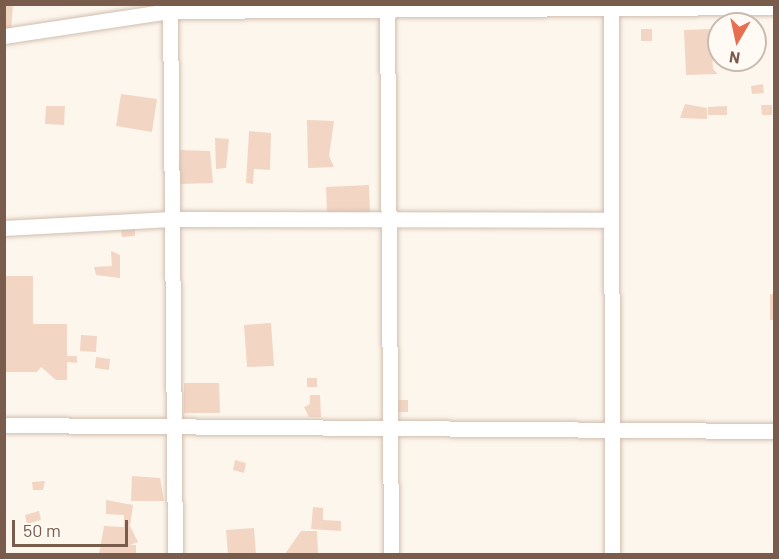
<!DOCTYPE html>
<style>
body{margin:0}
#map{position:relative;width:779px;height:559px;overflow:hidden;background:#fdf6ec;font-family:Barlow,sans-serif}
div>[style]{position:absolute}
.building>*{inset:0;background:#f3d5c3}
.roads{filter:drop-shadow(0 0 2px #d1beb0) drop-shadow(0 0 2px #d1beb0)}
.minor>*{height:15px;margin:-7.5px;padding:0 7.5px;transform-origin:7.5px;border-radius:7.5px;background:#fff}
span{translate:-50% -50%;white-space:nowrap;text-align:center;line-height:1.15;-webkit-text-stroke:6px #fffaf3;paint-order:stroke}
.frame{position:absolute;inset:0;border:6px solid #7a5c4d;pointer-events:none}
.north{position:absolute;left:707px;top:12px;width:60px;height:60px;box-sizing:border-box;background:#fffaf3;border:2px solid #cabbb1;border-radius:50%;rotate:189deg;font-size:16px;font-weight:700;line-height:24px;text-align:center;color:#7a5c4d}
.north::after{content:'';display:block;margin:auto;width:21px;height:27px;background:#e76f51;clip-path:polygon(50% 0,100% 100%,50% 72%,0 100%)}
.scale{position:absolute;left:12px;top:520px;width:116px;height:27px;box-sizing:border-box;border:3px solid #7a5c4d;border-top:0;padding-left:8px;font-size:18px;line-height:21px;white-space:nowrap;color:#7a5c4d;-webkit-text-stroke:4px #fffaf3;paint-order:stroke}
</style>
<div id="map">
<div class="building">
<div style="clip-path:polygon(4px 4px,13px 4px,11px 30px,4px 29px)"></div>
<div style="clip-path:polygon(641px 29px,652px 29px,652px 41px,641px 41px)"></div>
<div style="clip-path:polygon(711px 29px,713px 69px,718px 74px,686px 75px,684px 30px)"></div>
<div style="clip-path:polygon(763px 84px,764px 93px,752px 94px,751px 86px)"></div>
<div style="clip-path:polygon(121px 94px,157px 99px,152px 132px,116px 126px)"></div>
<div style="clip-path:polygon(685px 104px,707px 108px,707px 119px,680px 118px)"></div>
<div style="clip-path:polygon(761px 105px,772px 105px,772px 115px,762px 115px)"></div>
<div style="clip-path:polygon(46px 106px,65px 106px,64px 125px,45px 124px)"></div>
<div style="clip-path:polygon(727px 106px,727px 115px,708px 115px,708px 107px)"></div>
<div style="clip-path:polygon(307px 120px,334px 121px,329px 156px,334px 167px,308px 168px)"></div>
<div style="clip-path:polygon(249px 131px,271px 133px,270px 170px,254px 169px,253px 184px,246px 183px)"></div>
<div style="clip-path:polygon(215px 138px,229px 139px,226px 168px,216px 169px)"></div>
<div style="clip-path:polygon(180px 150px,210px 151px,213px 183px,178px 184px)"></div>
<div style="clip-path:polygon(369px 185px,370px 215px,327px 213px,326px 187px)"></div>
<div style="clip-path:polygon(135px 227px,135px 236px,122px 237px,121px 228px)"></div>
<div style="clip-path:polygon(111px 251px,120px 255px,120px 278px,96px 275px,94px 267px,112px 266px)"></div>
<div style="clip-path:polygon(5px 276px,33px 276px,33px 324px,67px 324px,67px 356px,77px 356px,77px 363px,67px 362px,67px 380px,56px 380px,41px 367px,37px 372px,5px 372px)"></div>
<div style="clip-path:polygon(770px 294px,774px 294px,774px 320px,770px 320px)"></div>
<div style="clip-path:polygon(271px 323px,274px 366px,247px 367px,244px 325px)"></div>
<div style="clip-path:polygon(81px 335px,97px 336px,96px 352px,80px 351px)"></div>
<div style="clip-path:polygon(96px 357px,110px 359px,109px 370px,95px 368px)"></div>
<div style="clip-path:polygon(307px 378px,317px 378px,317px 387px,307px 387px)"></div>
<div style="clip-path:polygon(184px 383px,219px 383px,220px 413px,184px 413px)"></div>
<div style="clip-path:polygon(310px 395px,320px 395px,321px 417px,309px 417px,304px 407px,310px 404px)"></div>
<div style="clip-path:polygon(398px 400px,408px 400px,408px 412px,398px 412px)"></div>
<div style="clip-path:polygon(235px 460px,246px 463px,244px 473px,233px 470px)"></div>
<div style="clip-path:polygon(132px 476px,160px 478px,164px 501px,131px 501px)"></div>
<div style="clip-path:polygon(45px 481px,43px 490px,33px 490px,32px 482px)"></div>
<div style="clip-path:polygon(106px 500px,133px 505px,130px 526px,138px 542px,130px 545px,136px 545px,136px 554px,99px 554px,104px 526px,124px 527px,124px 515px,106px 514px)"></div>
<div style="clip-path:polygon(313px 507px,323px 508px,323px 520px,341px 521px,341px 531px,311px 529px)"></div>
<div style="clip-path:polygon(39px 511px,41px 520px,27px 524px,25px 515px)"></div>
<div style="clip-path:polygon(254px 528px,256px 554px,228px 554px,226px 530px)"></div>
<div style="clip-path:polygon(301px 531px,317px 531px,318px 554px,285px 554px)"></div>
</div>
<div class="roads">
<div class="minor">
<div style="left:170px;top:4px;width:550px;rotate:89.48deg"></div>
<div style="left:387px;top:4px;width:550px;rotate:89.58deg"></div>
<div style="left:611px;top:4px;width:550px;rotate:89.9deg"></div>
<div style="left:4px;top:36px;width:168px;rotate:-8.6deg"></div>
<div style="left:170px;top:11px;width:604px;rotate:-0.38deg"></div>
<div style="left:4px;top:228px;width:167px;rotate:-3.1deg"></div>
<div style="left:171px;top:219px;width:438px;rotate:0.1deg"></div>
<div style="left:4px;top:425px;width:770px;rotate:0.45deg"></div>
</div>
</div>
<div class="frame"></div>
<div class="north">N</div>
<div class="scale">50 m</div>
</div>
